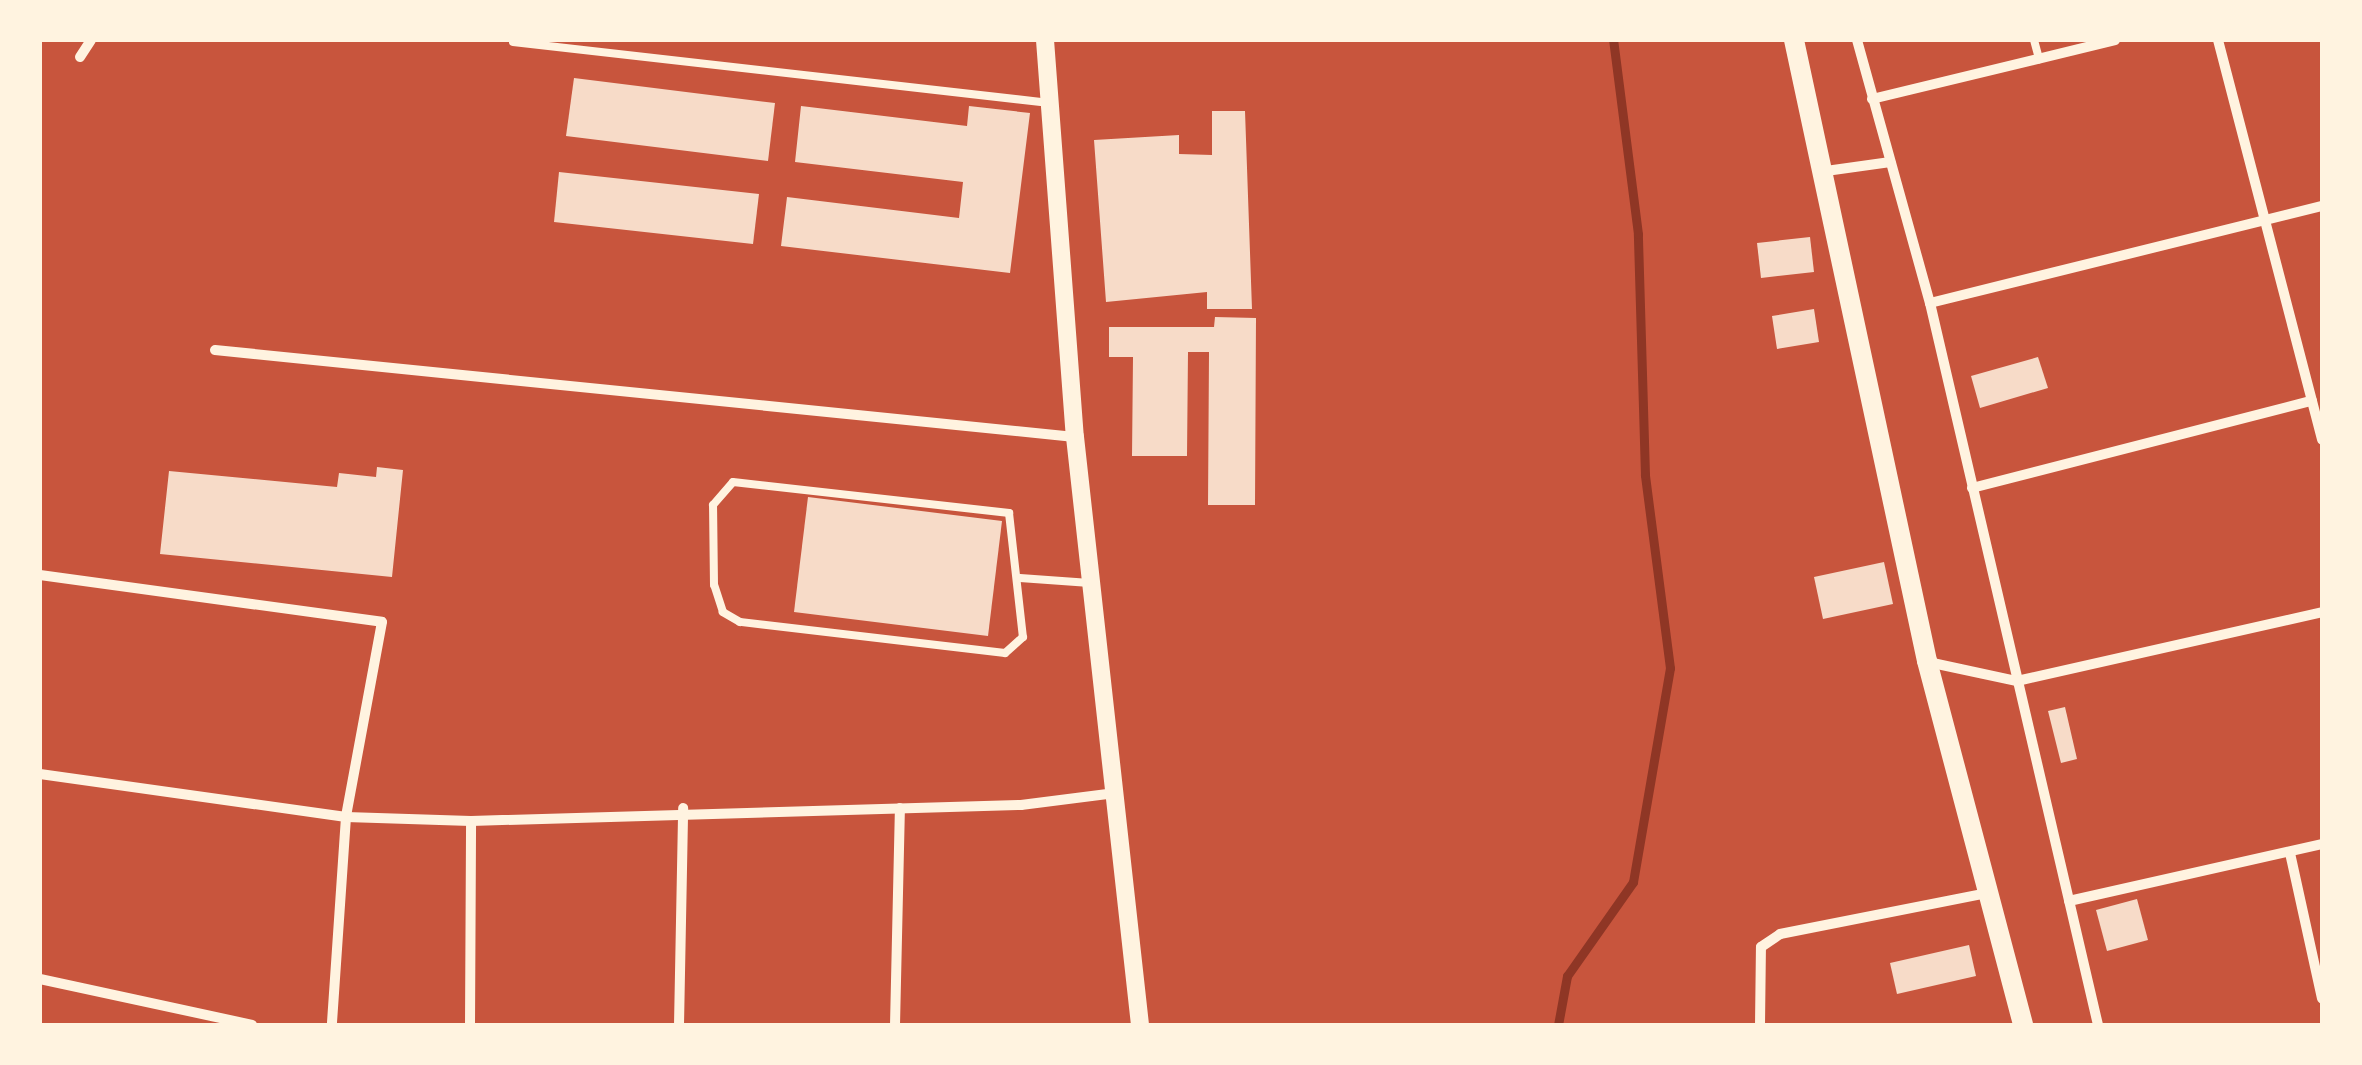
<!DOCTYPE html>
<style>
body{margin:0}
#map{position:relative;width:2362px;height:1065px;overflow:hidden;background:#c8553d;font-family:Merriweather,serif}
div>[style]{position:absolute}
.stream>*{height:9px;margin:-4.5px;padding:0 4.5px;transform-origin:4.5px;border-radius:4.5px;background:#8f3625}
.building>*{inset:0;background:#f7dbc8}
.service>*{height:8px;margin:-4px;padding:0 4px;transform-origin:4px;border-radius:4px;background:#fff3e0}
.minor>*{height:10px;margin:-5px;padding:0 5px;transform-origin:5px;border-radius:5px;background:#fff3e0}
.tertiary>*{height:18px;margin:-9px;padding:0 9px;transform-origin:9px;border-radius:9px;background:#fff3e0}
.secondary>*{height:20px;margin:-10px;padding:0 10px;transform-origin:10px;border-radius:10px;background:#fff3e0}
span{translate:-50% -50%;white-space:nowrap;text-align:center;line-height:1.15;-webkit-text-stroke:10px #fff3e0;paint-order:stroke}
.frame{position:absolute;inset:0;border:42px solid #fff3e0;pointer-events:none}
</style>
<div id="map">
<div class="stream">
<div style="left:1558px;top:1025px;width:50px;rotate:-79.6deg"></div>
<div style="left:1567px;top:976px;width:115px;rotate:-54.9deg"></div>
<div style="left:1633px;top:882px;width:217px;rotate:-80.2deg"></div>
<div style="left:1670px;top:668px;width:195px;rotate:-97.4deg"></div>
<div style="left:1645px;top:475px;width:241px;rotate:-91.7deg"></div>
<div style="left:1638px;top:234px;width:196px;rotate:-97.3deg"></div>
</div>
<div class="building">
<div style="clip-path:polygon(574px 78px,775px 103px,768px 161px,566px 136px)"></div>
<div style="clip-path:polygon(801px 106px,967px 126px,969px 106px,1030px 113px,1010px 273px,781px 246px,787px 197px,959px 218px,963px 182px,795px 162px)"></div>
<div style="clip-path:polygon(1212px 111px,1245px 111px,1252px 309px,1207px 309px,1207px 292px,1106px 302px,1094px 140px,1179px 135px,1179px 154px,1212px 155px)"></div>
<div style="clip-path:polygon(559px 172px,759px 194px,753px 244px,554px 222px)"></div>
<div style="clip-path:polygon(1810px 237px,1814px 272px,1761px 278px,1757px 243px)"></div>
<div style="clip-path:polygon(1814px 309px,1819px 342px,1777px 349px,1772px 316px)"></div>
<div style="clip-path:polygon(1215px 317px,1256px 318px,1255px 505px,1208px 505px,1209px 352px,1188px 352px,1187px 456px,1132px 456px,1133px 357px,1109px 357px,1109px 327px,1214px 327px)"></div>
<div style="clip-path:polygon(2038px 357px,2048px 388px,1980px 408px,1971px 376px)"></div>
<div style="clip-path:polygon(377px 467px,403px 470px,392px 577px,160px 554px,169px 471px,337px 487px,339px 473px,376px 477px)"></div>
<div style="clip-path:polygon(808px 497px,1002px 521px,988px 636px,794px 612px)"></div>
<div style="clip-path:polygon(1884px 562px,1893px 604px,1823px 619px,1814px 577px)"></div>
<div style="clip-path:polygon(2065px 707px,2077px 759px,2061px 763px,2048px 711px)"></div>
<div style="clip-path:polygon(2137px 899px,2148px 940px,2107px 951px,2096px 910px)"></div>
<div style="clip-path:polygon(1969px 945px,1976px 976px,1897px 994px,1890px 963px)"></div>
</div>
<div class="service">
<div style="left:2034px;top:40px;width:20px;rotate:75deg"></div>
<div style="left:513px;top:42px;width:540px;rotate:6.48deg"></div>
<div style="left:733px;top:482px;width:278px;rotate:6.4deg"></div>
<div style="left:1009px;top:513px;width:125px;rotate:83.6deg"></div>
<div style="left:1023px;top:637px;width:24px;rotate:138deg"></div>
<div style="left:1005px;top:653px;width:267px;rotate:-173.3deg"></div>
<div style="left:740px;top:622px;width:20px;rotate:-150deg"></div>
<div style="left:723px;top:612px;width:28px;rotate:-108deg"></div>
<div style="left:714px;top:585px;width:80px;rotate:-90.7deg"></div>
<div style="left:713px;top:505px;width:30px;rotate:-49deg"></div>
<div style="left:1020px;top:578px;width:70px;rotate:4.1deg"></div>
</div>
<div class="minor">
<div style="left:1857px;top:40px;width:273px;rotate:74.5deg"></div>
<div style="left:1930px;top:303px;width:741px;rotate:76.9deg"></div>
<div style="left:2218px;top:40px;width:413px;rotate:75.4deg"></div>
<div style="left:80px;top:57px;width:20px;rotate:-57deg"></div>
<div style="left:1872px;top:99px;width:250px;rotate:-13.6deg"></div>
<div style="left:1826px;top:171px;width:65px;rotate:-8deg"></div>
<div style="left:1930px;top:303px;width:404px;rotate:-13.9deg"></div>
<div style="left:215px;top:350px;width:864px;rotate:5.78deg"></div>
<div style="left:1972px;top:488px;width:351px;rotate:-14.4deg"></div>
<div style="left:40px;top:575px;width:345px;rotate:7.8deg"></div>
<div style="left:382px;top:622px;width:198px;rotate:100.5deg"></div>
<div style="left:346px;top:817px;width:208px;rotate:93.9deg"></div>
<div style="left:1928px;top:662px;width:91px;rotate:12.1deg"></div>
<div style="left:2017px;top:681px;width:313px;rotate:-12.7deg"></div>
<div style="left:40px;top:774px;width:309px;rotate:8deg"></div>
<div style="left:346px;top:817px;width:125px;rotate:1.8deg"></div>
<div style="left:471px;top:821px;width:550px;rotate:-1.67deg"></div>
<div style="left:1021px;top:805px;width:95px;rotate:-7.3deg"></div>
<div style="left:2290px;top:853px;width:149px;rotate:77.6deg"></div>
<div style="left:2069px;top:901px;width:259px;rotate:-12.7deg"></div>
<div style="left:40px;top:979px;width:217px;rotate:12.2deg"></div>
<div style="left:470px;top:1025px;width:204px;rotate:-89.7deg"></div>
<div style="left:679px;top:1025px;width:217px;rotate:-88.9deg"></div>
<div style="left:895px;top:1025px;width:217px;rotate:-88.7deg"></div>
<div style="left:1760px;top:1025px;width:78px;rotate:-89.3deg"></div>
<div style="left:1761px;top:947px;width:23px;rotate:-34deg"></div>
<div style="left:1780px;top:934px;width:212px;rotate:-11.2deg"></div>
</div>
<div class="tertiary">
<div style="left:1045px;top:40px;width:398px;rotate:85.7deg"></div>
<div style="left:1075px;top:437px;width:592px;rotate:83.69deg"></div>
</div>
<div class="secondary">
<div style="left:1794px;top:40px;width:635px;rotate:77.91deg"></div>
<div style="left:1927px;top:661px;width:376px;rotate:75.2deg"></div>
</div>
<div class="frame"></div>
</div>
